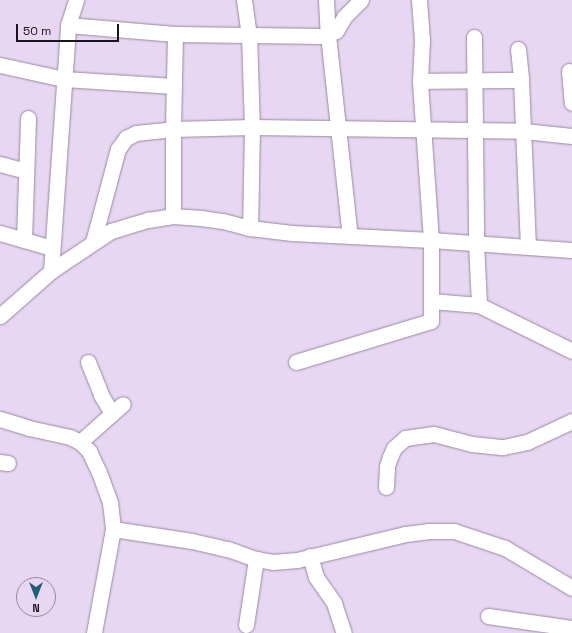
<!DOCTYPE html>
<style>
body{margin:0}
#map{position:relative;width:572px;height:633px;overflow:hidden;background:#e8d7f2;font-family:"Space Grotesk",sans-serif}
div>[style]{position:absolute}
.roads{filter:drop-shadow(0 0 1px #9889a1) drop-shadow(0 0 1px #9889a1)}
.minor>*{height:15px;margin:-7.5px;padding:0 7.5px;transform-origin:7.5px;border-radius:7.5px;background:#fff}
span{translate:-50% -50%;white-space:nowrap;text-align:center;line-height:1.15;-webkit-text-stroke:3.5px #e8d7f2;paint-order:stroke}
.north{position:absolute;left:16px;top:577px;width:40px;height:40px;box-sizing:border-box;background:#e8d7f2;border:1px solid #96899d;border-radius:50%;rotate:180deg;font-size:11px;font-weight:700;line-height:16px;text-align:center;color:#1a141e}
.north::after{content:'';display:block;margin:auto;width:14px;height:18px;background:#215d75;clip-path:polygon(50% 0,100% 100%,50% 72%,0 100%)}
.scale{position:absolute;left:16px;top:24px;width:103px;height:18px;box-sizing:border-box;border:2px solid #1a141e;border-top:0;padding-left:5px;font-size:12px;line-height:14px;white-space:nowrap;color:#1a141e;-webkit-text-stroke:3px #e8d7f2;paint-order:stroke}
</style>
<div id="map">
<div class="roads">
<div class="minor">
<div style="left:244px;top:0;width:34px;rotate:82deg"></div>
<div style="left:249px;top:34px;width:93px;rotate:88.2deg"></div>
<div style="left:252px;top:127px;width:101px;rotate:91.1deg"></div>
<div style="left:326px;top:0;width:35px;rotate:87deg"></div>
<div style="left:328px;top:35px;width:202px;rotate:83.8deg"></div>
<div style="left:68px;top:25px;width:107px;rotate:4.8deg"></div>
<div style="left:175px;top:34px;width:147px;rotate:0.8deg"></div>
<div style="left:322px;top:36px;width:15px;rotate:-20deg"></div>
<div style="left:336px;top:31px;width:16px;rotate:-60deg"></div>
<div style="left:344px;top:17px;width:24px;rotate:-45deg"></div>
<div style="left:474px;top:37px;width:206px;rotate:89.4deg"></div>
<div style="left:476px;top:243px;width:62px;rotate:87.2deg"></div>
<div style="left:518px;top:49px;width:31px;rotate:84deg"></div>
<div style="left:521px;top:80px;width:166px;rotate:87.6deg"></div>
<div style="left:0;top:65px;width:66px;rotate:12.3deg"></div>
<div style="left:64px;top:79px;width:110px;rotate:3.6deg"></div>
<div style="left:569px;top:71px;width:32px;rotate:85deg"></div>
<div style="left:420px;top:81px;width:101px;rotate:-0.6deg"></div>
<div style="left:0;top:164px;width:27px;rotate:15deg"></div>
<div style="left:173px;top:216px;width:87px;rotate:-90deg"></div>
<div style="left:173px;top:129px;width:95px;rotate:-88.8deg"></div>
<div style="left:0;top:233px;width:54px;rotate:16.1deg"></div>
<div style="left:24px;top:240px;width:122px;rotate:-88.1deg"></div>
<div style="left:93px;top:242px;width:96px;rotate:-75deg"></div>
<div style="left:118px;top:149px;width:14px;rotate:-54deg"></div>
<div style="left:126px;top:138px;width:11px;rotate:-27deg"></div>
<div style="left:136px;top:133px;width:37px;rotate:-6deg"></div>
<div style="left:173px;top:129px;width:79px;rotate:-1.5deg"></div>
<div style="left:252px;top:127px;width:272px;rotate:0.8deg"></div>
<div style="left:524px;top:131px;width:48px;rotate:5.9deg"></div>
<div style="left:51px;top:271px;width:247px;rotate:-86deg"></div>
<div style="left:68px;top:25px;width:26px;rotate:-72deg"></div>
<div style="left:431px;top:301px;width:48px;rotate:4.8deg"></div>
<div style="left:479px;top:305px;width:104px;rotate:26.3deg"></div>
<div style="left:0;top:316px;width:68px;rotate:-41.4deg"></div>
<div style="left:51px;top:271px;width:72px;rotate:-33.7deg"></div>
<div style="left:111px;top:231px;width:39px;rotate:-17deg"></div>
<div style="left:148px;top:220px;width:25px;rotate:-9deg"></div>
<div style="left:173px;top:216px;width:28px;rotate:4deg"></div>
<div style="left:201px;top:218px;width:22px;rotate:8deg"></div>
<div style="left:223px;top:221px;width:28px;rotate:15deg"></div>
<div style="left:250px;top:228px;width:42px;rotate:6.8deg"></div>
<div style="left:292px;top:233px;width:139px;rotate:2.9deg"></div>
<div style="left:431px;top:240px;width:141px;rotate:4.1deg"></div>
<div style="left:88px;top:362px;width:35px;rotate:68deg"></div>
<div style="left:101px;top:395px;width:21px;rotate:59deg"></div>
<div style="left:296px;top:362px;width:141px;rotate:-16.9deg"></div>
<div style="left:431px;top:321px;width:81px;rotate:-90deg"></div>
<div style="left:431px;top:240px;width:159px;rotate:-94deg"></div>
<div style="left:420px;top:81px;width:41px;rotate:-87.2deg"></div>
<div style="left:422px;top:40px;width:40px;rotate:-94.3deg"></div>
<div style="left:0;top:419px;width:30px;rotate:17deg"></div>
<div style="left:29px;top:428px;width:42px;rotate:12.4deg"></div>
<div style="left:70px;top:437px;width:11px;rotate:27deg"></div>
<div style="left:80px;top:442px;width:13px;rotate:45deg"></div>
<div style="left:89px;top:451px;width:23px;rotate:65deg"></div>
<div style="left:99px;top:472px;width:33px;rotate:70deg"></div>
<div style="left:110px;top:503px;width:26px;rotate:83deg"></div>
<div style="left:113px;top:529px;width:106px;rotate:100.4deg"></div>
<div style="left:80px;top:442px;width:57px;rotate:-41.5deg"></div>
<div style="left:0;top:462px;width:8px;rotate:7deg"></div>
<div style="left:386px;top:487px;width:21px;rotate:-87deg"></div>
<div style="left:387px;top:466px;width:9px;rotate:-72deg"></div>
<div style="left:390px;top:457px;width:10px;rotate:-66deg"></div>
<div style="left:394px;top:448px;width:15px;rotate:-42deg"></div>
<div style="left:405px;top:438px;width:29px;rotate:-8deg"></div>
<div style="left:434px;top:434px;width:39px;rotate:15deg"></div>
<div style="left:472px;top:444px;width:31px;rotate:6deg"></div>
<div style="left:503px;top:447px;width:25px;rotate:-12deg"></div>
<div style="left:527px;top:442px;width:50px;rotate:-25deg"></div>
<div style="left:113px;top:529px;width:80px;rotate:8.6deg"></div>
<div style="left:192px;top:541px;width:37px;rotate:13deg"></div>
<div style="left:228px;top:549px;width:30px;rotate:20deg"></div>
<div style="left:256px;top:559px;width:17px;rotate:10deg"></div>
<div style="left:273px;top:562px;width:24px;rotate:-5deg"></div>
<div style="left:297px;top:560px;width:111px;rotate:-13.5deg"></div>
<div style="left:405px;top:534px;width:23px;rotate:-7deg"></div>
<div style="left:428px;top:531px;width:26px"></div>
<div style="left:454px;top:531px;width:54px;rotate:18.4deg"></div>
<div style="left:505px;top:548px;width:78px;rotate:30.8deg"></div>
<div style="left:310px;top:556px;width:22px;rotate:74deg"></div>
<div style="left:316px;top:577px;width:32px;rotate:55deg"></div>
<div style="left:334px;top:603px;width:32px;rotate:72deg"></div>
<div style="left:488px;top:616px;width:84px;rotate:8.2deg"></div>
<div style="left:246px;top:625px;width:67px;rotate:-81.4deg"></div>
</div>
</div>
<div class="north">N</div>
<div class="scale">50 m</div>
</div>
